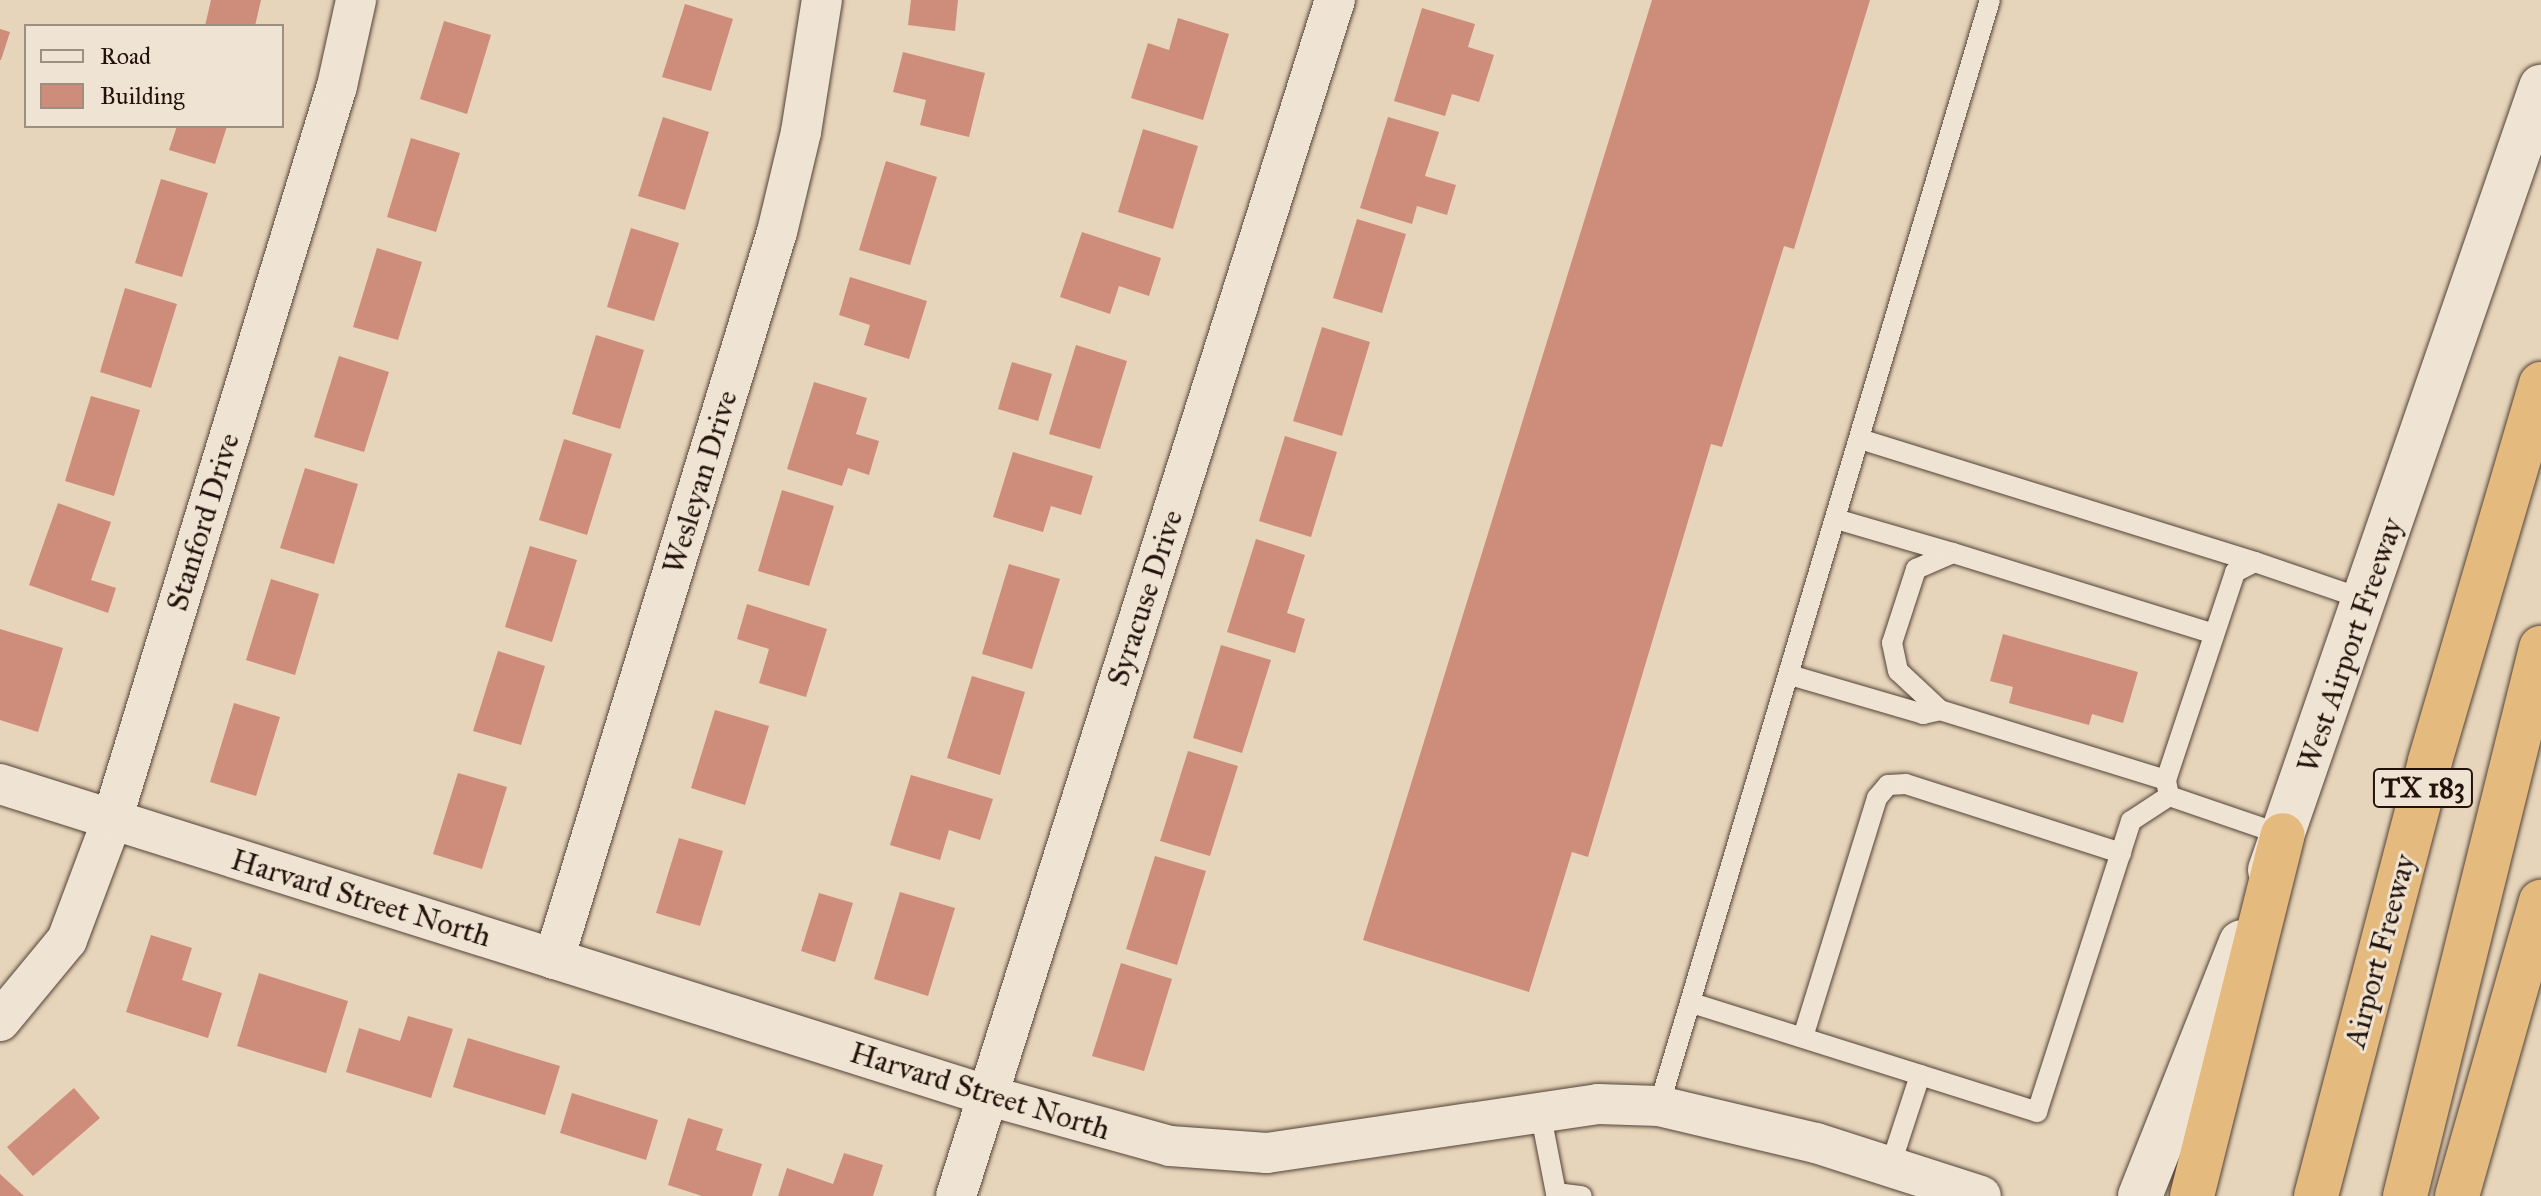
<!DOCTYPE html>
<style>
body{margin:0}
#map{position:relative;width:2541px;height:1196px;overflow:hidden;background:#e7d5bb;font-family:"IM FELL Great Primer",serif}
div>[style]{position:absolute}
.building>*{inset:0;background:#ce8c7a}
.roads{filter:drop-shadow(0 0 2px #544337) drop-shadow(0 0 2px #544337)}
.service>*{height:20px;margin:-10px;padding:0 10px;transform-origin:10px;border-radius:10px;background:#efe4d3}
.minor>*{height:40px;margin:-20px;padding:0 20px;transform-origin:20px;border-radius:20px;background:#efe4d3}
.secondary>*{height:44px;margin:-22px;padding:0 22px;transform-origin:22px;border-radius:22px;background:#efe4d3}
.motorway>*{height:44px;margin:-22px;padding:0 22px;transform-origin:22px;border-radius:22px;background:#e4ba7e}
span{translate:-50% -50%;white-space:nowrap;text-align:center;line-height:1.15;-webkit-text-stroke:6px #efe4d3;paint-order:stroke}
.shield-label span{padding:2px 6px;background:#efe4d3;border:2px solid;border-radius:6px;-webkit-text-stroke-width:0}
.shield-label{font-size:28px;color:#23120b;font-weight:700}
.street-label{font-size:30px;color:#23120b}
.legend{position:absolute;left:24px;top:24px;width:260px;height:104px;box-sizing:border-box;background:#efe4d3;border:2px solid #9d9083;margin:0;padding:10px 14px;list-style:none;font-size:24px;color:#23120b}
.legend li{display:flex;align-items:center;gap:16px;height:40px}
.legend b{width:40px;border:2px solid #9d9083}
</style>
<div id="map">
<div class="building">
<div style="clip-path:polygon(211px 0,261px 0,255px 26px,205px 26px)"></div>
<div style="clip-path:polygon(911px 0,958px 0,955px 31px,908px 25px)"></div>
<div style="clip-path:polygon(1652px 0,1870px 0,1794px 249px,1784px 246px,1722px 447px,1711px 444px,1588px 857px,1572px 852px,1529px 992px,1363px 940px)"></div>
<div style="clip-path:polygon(685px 4px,733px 19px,711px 91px,662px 77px)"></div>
<div style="clip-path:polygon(1422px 8px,1475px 24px,1468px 47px,1494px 55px,1479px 102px,1452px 94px,1445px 116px,1394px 101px)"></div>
<div style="clip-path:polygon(1178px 18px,1229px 34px,1203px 120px,1131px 98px,1148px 43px,1169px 50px)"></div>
<div style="clip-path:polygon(444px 21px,491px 35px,467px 114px,420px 99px)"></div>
<div style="clip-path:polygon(0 29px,10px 32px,1px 60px,0 60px)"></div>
<div style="clip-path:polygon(903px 52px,985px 73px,969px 137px,920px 125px,926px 100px,893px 92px)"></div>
<div style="clip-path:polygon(663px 117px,709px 132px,685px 210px,638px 196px)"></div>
<div style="clip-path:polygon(1388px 117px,1439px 132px,1425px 176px,1456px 185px,1447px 215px,1417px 206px,1412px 224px,1360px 208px)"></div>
<div style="clip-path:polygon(177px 126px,227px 126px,215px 164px,169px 150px)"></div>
<div style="clip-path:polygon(1143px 129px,1198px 146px,1173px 229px,1118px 212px)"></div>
<div style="clip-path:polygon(411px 138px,460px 153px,436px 232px,387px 217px)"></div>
<div style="clip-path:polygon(886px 161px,937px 177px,910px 265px,859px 250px)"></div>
<div style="clip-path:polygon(161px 179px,208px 193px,182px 277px,135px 263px)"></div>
<div style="clip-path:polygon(1357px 219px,1406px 234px,1382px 313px,1333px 298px)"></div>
<div style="clip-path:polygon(631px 228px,679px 243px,654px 321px,607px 307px)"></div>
<div style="clip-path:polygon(1082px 232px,1161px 258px,1149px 296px,1119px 286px,1110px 314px,1060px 297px)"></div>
<div style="clip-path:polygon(377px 248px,422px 262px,398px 340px,353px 327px)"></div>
<div style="clip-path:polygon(850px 277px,927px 301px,909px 359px,864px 345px,870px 325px,839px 315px)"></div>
<div style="clip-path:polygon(125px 288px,177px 304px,151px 388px,100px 372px)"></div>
<div style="clip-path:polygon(1322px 327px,1370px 342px,1342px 436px,1293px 421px)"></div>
<div style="clip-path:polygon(596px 335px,644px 350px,620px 429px,572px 414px)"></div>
<div style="clip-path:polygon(1076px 345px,1127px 361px,1100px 449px,1049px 434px)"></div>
<div style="clip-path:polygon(339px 356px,389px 372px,364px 452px,314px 437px)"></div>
<div style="clip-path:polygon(1012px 362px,1052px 374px,1038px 421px,998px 409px)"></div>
<div style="clip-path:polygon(814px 382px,867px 398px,856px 434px,879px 441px,869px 475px,848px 468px,842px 486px,787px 469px)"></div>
<div style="clip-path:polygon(91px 396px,140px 410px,114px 496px,65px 481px)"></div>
<div style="clip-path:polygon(1285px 436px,1337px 452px,1311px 537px,1259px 521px)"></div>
<div style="clip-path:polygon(564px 439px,612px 454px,587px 535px,539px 520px)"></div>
<div style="clip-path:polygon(1013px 452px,1093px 476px,1081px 515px,1051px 506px,1043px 532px,993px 517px)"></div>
<div style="clip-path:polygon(305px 468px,358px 484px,334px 564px,280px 548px)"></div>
<div style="clip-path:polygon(782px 490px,834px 506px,809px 586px,758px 571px)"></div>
<div style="clip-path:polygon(58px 503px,111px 522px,91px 580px,116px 588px,108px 613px,29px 585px)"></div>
<div style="clip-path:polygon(1256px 539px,1305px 555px,1287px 613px,1305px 619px,1295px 653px,1227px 632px)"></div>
<div style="clip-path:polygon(530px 546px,577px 560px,552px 642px,505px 627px)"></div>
<div style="clip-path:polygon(1009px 564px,1060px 579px,1032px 669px,982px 654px)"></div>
<div style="clip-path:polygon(271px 579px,319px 594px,295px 675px,246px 660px)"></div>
<div style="clip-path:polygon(747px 604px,827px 629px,806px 697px,759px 683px,769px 649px,737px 639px)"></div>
<div style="clip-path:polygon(0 629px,63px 648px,38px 732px,0 720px)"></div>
<div style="clip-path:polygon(2003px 634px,2138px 672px,2123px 723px,2092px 714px,2089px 725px,2009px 703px,2013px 687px,1990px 681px)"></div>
<div style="clip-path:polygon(1221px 645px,1271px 660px,1242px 753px,1193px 738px)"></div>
<div style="clip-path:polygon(498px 651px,545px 666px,521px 745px,473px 731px)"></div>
<div style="clip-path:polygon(972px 676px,1025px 692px,1000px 775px,947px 758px)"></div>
<div style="clip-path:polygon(234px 703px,280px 717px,256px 796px,210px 782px)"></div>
<div style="clip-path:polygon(715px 710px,769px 726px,745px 805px,691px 788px)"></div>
<div style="clip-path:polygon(1188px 751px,1238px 766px,1210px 856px,1160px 841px)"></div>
<div style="clip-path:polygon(458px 773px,507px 787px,482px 869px,433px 854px)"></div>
<div style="clip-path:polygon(911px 775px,993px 799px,980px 840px,949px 830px,940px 860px,890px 845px)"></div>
<div style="clip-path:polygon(679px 838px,723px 851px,700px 926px,656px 913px)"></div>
<div style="clip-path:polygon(1155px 856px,1206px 871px,1177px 965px,1126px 949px)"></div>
<div style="clip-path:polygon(900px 892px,955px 908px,928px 996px,874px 979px)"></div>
<div style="clip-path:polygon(819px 893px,853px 903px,835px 962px,801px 951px)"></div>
<div style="clip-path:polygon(151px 935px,192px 948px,182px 980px,222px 993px,208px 1038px,126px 1012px)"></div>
<div style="clip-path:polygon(1121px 963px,1172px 979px,1144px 1071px,1092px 1056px)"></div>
<div style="clip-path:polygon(259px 973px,348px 1001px,326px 1073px,237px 1046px)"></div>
<div style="clip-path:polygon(408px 1016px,453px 1029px,431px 1098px,346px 1072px,359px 1028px,400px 1041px)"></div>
<div style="clip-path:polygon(468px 1038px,560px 1066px,545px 1115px,453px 1087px)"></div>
<div style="clip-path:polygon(74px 1088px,100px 1118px,33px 1176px,7px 1147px)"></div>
<div style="clip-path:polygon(572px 1093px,658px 1120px,646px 1160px,560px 1133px)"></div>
<div style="clip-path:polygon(688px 1118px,723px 1129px,716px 1150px,762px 1164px,752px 1196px,702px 1196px,668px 1185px)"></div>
<div style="clip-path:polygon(844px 1153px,883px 1165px,873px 1196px,778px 1196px,787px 1168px,833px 1184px)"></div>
<div style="clip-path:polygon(0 1174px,24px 1196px,0 1196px)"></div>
</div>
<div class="roads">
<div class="service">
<div style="left:1860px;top:439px;width:414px;rotate:17.3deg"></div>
<div style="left:1836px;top:519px;width:122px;rotate:16.2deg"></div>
<div style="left:1790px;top:675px;width:139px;rotate:16.3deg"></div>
<div style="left:1923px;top:714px;width:17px;rotate:-13deg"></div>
<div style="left:2166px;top:780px;width:237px;rotate:-162.8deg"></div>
<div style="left:1940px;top:710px;width:57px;rotate:-137.1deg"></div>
<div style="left:1898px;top:671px;width:29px;rotate:-102deg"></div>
<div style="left:1892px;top:643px;width:78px;rotate:-72deg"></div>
<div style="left:1916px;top:569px;width:40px;rotate:-23.4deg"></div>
<div style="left:1953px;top:553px;width:273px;rotate:17.2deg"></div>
<div style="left:2283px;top:835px;width:120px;rotate:-161.1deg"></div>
<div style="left:2169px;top:796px;width:16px;rotate:-101deg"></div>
<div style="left:2166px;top:780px;width:219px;rotate:-71.6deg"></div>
<div style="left:2235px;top:572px;width:22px;rotate:-27deg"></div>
<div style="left:2255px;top:562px;width:117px;rotate:18.9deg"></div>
<div style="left:1692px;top:1003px;width:362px;rotate:17.5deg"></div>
<div style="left:2037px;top:1112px;width:306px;rotate:-72.1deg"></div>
<div style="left:2131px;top:821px;width:45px;rotate:-33.3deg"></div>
<div style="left:1803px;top:1037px;width:250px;rotate:-72.8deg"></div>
<div style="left:1877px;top:798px;width:17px;rotate:-50deg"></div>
<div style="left:1888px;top:785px;width:18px;rotate:-3deg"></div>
<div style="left:1906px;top:784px;width:226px;rotate:17.8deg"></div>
<div style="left:1659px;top:1106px;width:1154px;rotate:-73.34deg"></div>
<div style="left:1540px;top:1111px;width:84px;rotate:79deg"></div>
<div style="left:1556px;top:1193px;width:26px;rotate:7deg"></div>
<div style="left:1890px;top:1167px;width:97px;rotate:-71.9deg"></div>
</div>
<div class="minor">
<div style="left:0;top:784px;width:1034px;rotate:17.51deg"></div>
<div style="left:986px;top:1095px;width:191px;rotate:15.5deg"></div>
<div style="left:1170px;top:1146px;width:97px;rotate:4.1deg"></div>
<div style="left:1267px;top:1153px;width:335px;rotate:-8.4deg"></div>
<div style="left:1598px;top:1104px;width:61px;rotate:1.9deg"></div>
<div style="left:1659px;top:1106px;width:161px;rotate:13.3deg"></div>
<div style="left:1816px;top:1143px;width:173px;rotate:17.8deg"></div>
<div style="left:554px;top:959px;width:760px;rotate:-72.95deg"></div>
<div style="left:777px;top:232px;width:103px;rotate:-76.5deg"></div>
<div style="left:801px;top:132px;width:134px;rotate:-81deg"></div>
<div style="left:0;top:1021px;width:105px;rotate:-50.4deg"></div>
<div style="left:67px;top:940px;width:128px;rotate:-69.4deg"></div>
<div style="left:112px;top:820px;width:768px;rotate:-72.96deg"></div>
<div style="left:337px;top:86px;width:88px;rotate:-77.5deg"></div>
<div style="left:956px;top:1196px;width:1255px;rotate:-72.42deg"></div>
</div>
<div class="secondary">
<div style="left:2270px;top:870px;width:829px;rotate:-70.91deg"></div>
<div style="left:2140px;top:1196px;width:273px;rotate:-68.3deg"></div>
</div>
<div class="motorway">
<div style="left:2192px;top:1196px;width:372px;rotate:-75.9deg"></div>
<div style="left:2316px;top:1196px;width:450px;rotate:-75.3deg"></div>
<div style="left:2430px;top:761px;width:393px;rotate:-73.6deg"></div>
<div style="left:2405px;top:1196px;width:565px;rotate:-76.06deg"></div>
<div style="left:2457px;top:1196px;width:306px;rotate:-74.1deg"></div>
</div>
</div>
<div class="shield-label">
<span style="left:2423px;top:788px">TX 183</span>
</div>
<div class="street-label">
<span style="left:700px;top:482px;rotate:-73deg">Wesleyan Drive</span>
<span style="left:203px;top:522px;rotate:-73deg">Stanford Drive</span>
<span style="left:1145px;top:598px;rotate:-72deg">Syracuse Drive</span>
<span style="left:2350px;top:645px;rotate:-71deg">West Airport Freeway</span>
<span style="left:361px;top:898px;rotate:17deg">Harvard Street North</span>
<span style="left:2380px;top:951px;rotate:-75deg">Airport Freeway</span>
<span style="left:980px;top:1091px;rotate:17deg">Harvard Street North</span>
</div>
<ul class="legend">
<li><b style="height:10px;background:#efe4d3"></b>Road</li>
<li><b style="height:22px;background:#ce8c7a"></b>Building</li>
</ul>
</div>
